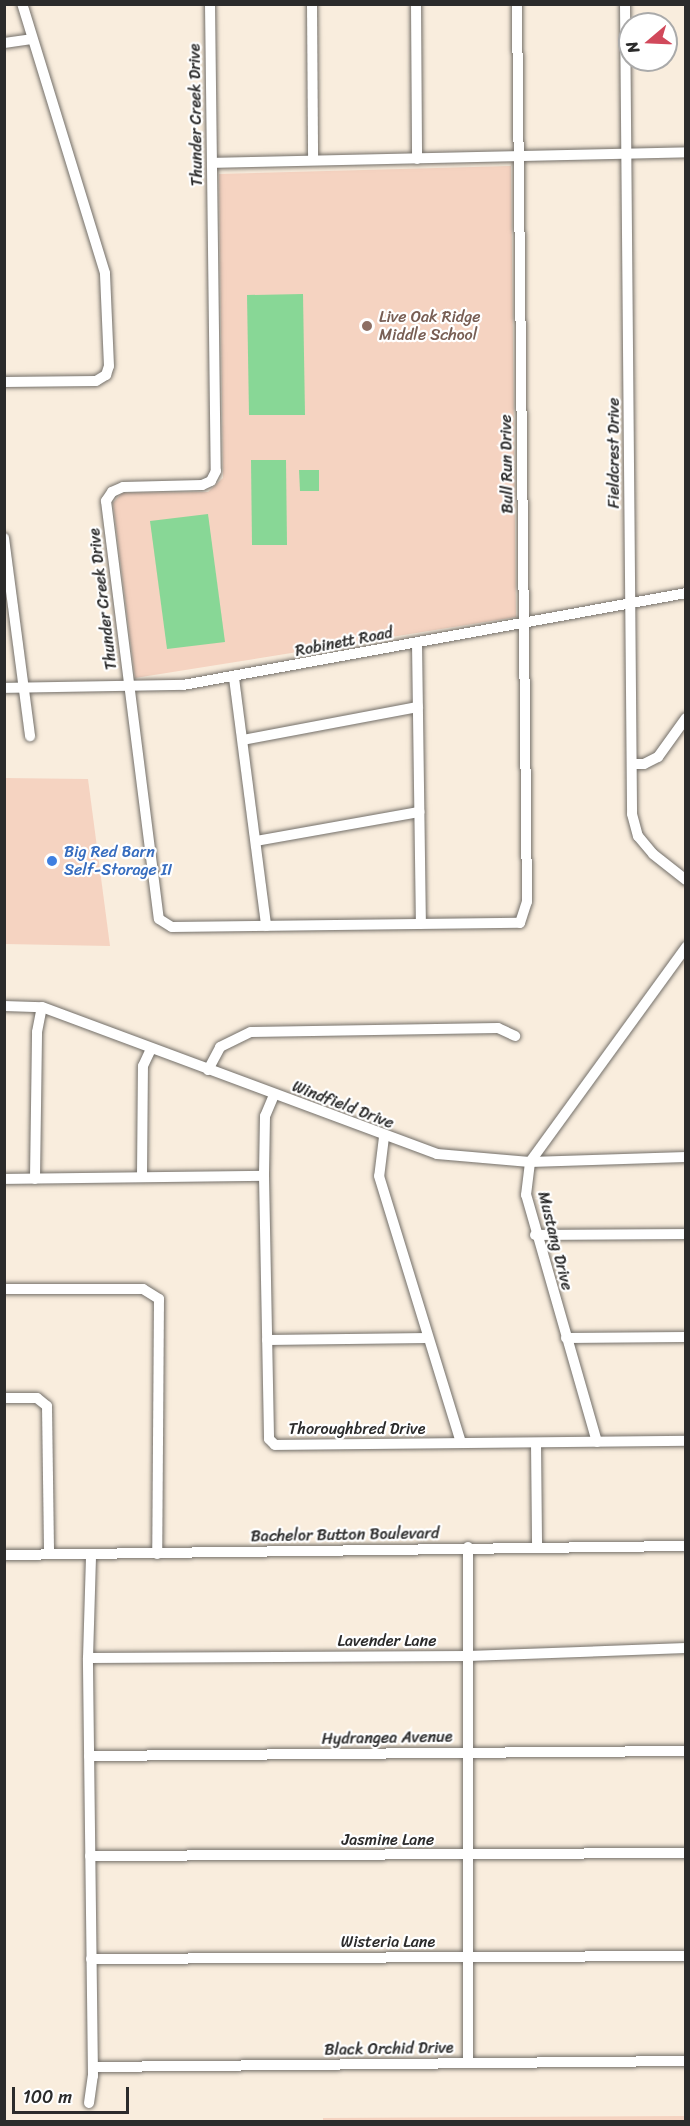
<!DOCTYPE html>
<style>
body{margin:0}
#map{position:relative;width:690px;height:2126px;overflow:hidden;background:#f9eddd;font-family:Sriracha,sans-serif}
div>[style]{position:absolute}
.built>*{inset:0;background:#f5d3c1}
.green>*{inset:0;background:#88d796}
.roads{filter:drop-shadow(0 0 2px #736f69) drop-shadow(0 0 2px #736f69)}
.minor>*{height:10px;margin:-5px;padding:0 5px;transform-origin:5px;border-radius:5px;background:#fff}
.dots>*{width:16px;height:16px;translate:-50% -50%;box-sizing:border-box;border:3px solid #fff;border-radius:50%}
span{translate:-50% -50%;white-space:nowrap;text-align:center;line-height:1.15;-webkit-text-stroke:4.5px #fff;paint-order:stroke}
.street-label{font-size:16px;color:#2b2b2b}
.education-label{font-size:16px;color:#785e54}
.left{translate:0 -50%;text-align:left}
.shop-label{font-size:16px;color:#366cbe}
.frame{position:absolute;inset:0;border:6px solid #2b2b2b;pointer-events:none}
.north{position:absolute;left:618px;top:12px;width:60px;height:60px;box-sizing:border-box;background:#fff;border:2px solid #aaa;border-radius:50%;rotate:251deg;font-size:16px;font-weight:700;line-height:24px;text-align:center;color:#2b2b2b}
.north::after{content:'';display:block;margin:auto;width:21px;height:27px;background:#d1495b;clip-path:polygon(50% 0,100% 100%,50% 72%,0 100%)}
.scale{position:absolute;left:12px;top:2087px;width:117px;height:27px;box-sizing:border-box;border:3px solid #2b2b2b;border-top:0;padding-left:8px;font-size:18px;line-height:21px;white-space:nowrap;color:#2b2b2b;-webkit-text-stroke:4px #fff;paint-order:stroke}
</style>
<div id="map">
<div class="built">
<div style="clip-path:polygon(511px 166px,516px 617px,135px 678px,113px 503px,122px 493px,208px 492px,223px 478px,219px 174px)"></div>
<div style="clip-path:polygon(5px 778px,88px 779px,110px 946px,5px 944px)"></div>
<div style="clip-path:polygon(685px 2116px,685px 2122px,323px 2122px,323px 2118px)"></div>
</div>
<div class="green">
<div style="clip-path:polygon(303px 294px,305px 415px,249px 415px,247px 295px)"></div>
<div style="clip-path:polygon(251px 460px,286px 460px,287px 545px,252px 545px)"></div>
<div style="clip-path:polygon(299px 470px,319px 470px,319px 491px,300px 491px)"></div>
<div style="clip-path:polygon(208px 514px,225px 642px,167px 649px,150px 521px)"></div>
</div>
<div class="roads">
<div class="minor">
<div style="left:210px;top:4px;width:467px;rotate:89.3deg"></div>
<div style="left:216px;top:471px;width:11px;rotate:117deg"></div>
<div style="left:211px;top:481px;width:10px;rotate:156deg"></div>
<div style="left:202px;top:485px;width:79px;rotate:178.5deg"></div>
<div style="left:123px;top:487px;width:12px;rotate:156deg"></div>
<div style="left:112px;top:492px;width:11px;rotate:124deg"></div>
<div style="left:106px;top:501px;width:421px;rotate:82.8deg"></div>
<div style="left:159px;top:919px;width:15px;rotate:32deg"></div>
<div style="left:172px;top:927px;width:348px;rotate:-0.7deg"></div>
<div style="left:520px;top:923px;width:22px;rotate:-72deg"></div>
<div style="left:527px;top:902px;width:898px;rotate:-90.64deg"></div>
<div style="left:312px;top:4px;width:156px;rotate:89.6deg"></div>
<div style="left:416px;top:4px;width:155px;rotate:89.6deg"></div>
<div style="left:625px;top:4px;width:810px;rotate:89.5deg"></div>
<div style="left:632px;top:814px;width:23px;rotate:75deg"></div>
<div style="left:638px;top:836px;width:23px;rotate:50deg"></div>
<div style="left:653px;top:854px;width:42px;rotate:38.2deg"></div>
<div style="left:4px;top:43px;width:28px;rotate:-8deg"></div>
<div style="left:212px;top:163px;width:474px;rotate:-1.3deg"></div>
<div style="left:4px;top:382px;width:92px;rotate:-0.6deg"></div>
<div style="left:96px;top:381px;width:12px;rotate:-31deg"></div>
<div style="left:106px;top:375px;width:9px;rotate:-72deg"></div>
<div style="left:109px;top:366px;width:93px;rotate:-92.5deg"></div>
<div style="left:105px;top:273px;width:282px;rotate:-107.1deg"></div>
<div style="left:4px;top:538px;width:200px;rotate:82.5deg"></div>
<div style="left:417px;top:643px;width:281px;rotate:89.2deg"></div>
<div style="left:234px;top:678px;width:250px;rotate:82.6deg"></div>
<div style="left:4px;top:688px;width:179px;rotate:-1deg"></div>
<div style="left:183px;top:685px;width:511px;rotate:-10.36deg"></div>
<div style="left:243px;top:740px;width:178px;rotate:-10.7deg"></div>
<div style="left:632px;top:764px;width:12px"></div>
<div style="left:644px;top:764px;width:16px;rotate:-27deg"></div>
<div style="left:658px;top:757px;width:48px;rotate:-54.3deg"></div>
<div style="left:256px;top:841px;width:166px;rotate:-10.1deg"></div>
<div style="left:4px;top:1006px;width:38px;rotate:2deg"></div>
<div style="left:42px;top:1007px;width:421px;rotate:20.4deg"></div>
<div style="left:437px;top:1154px;width:93px;rotate:4.9deg"></div>
<div style="left:530px;top:1162px;width:156px;rotate:-1.8deg"></div>
<div style="left:208px;top:1070px;width:26px;rotate:-62deg"></div>
<div style="left:220px;top:1047px;width:34px;rotate:-26deg"></div>
<div style="left:251px;top:1032px;width:247px;rotate:-0.9deg"></div>
<div style="left:498px;top:1028px;width:19px;rotate:25deg"></div>
<div style="left:274px;top:1095px;width:23px;rotate:113deg"></div>
<div style="left:265px;top:1116px;width:60px;rotate:91deg"></div>
<div style="left:264px;top:1176px;width:263px;rotate:88.9deg"></div>
<div style="left:269px;top:1439px;width:8px;rotate:45deg"></div>
<div style="left:275px;top:1445px;width:411px;rotate:-0.6deg"></div>
<div style="left:384px;top:1137px;width:39px;rotate:97deg"></div>
<div style="left:379px;top:1176px;width:279px;rotate:72.9deg"></div>
<div style="left:142px;top:1176px;width:110px;rotate:-89.5deg"></div>
<div style="left:143px;top:1066px;width:19px;rotate:-65deg"></div>
<div style="left:4px;top:1179px;width:260px;rotate:-0.7deg"></div>
<div style="left:35px;top:1179px;width:147px;rotate:-89.2deg"></div>
<div style="left:37px;top:1032px;width:25px;rotate:-79deg"></div>
<div style="left:535px;top:1235px;width:151px;rotate:-0.4deg"></div>
<div style="left:4px;top:1289px;width:139px"></div>
<div style="left:143px;top:1289px;width:19px;rotate:32deg"></div>
<div style="left:159px;top:1299px;width:255px;rotate:90.4deg"></div>
<div style="left:566px;top:1338px;width:120px;rotate:-0.5deg"></div>
<div style="left:267px;top:1340px;width:161px;rotate:-0.7deg"></div>
<div style="left:4px;top:1398px;width:33px"></div>
<div style="left:37px;top:1398px;width:13px;rotate:39deg"></div>
<div style="left:47px;top:1406px;width:148px;rotate:89.2deg"></div>
<div style="left:597px;top:1442px;width:257px;rotate:-106deg"></div>
<div style="left:526px;top:1195px;width:33px;rotate:-83deg"></div>
<div style="left:530px;top:1162px;width:266px;rotate:-54deg"></div>
<div style="left:536px;top:1443px;width:104px;rotate:89.4deg"></div>
<div style="left:468px;top:1547px;width:516px;rotate:90deg"></div>
<div style="left:4px;top:1555px;width:682px;rotate:-0.76deg"></div>
<div style="left:88px;top:1658px;width:380px;rotate:-0.3deg"></div>
<div style="left:468px;top:1656px;width:218px;rotate:-2.1deg"></div>
<div style="left:89px;top:1756px;width:597px;rotate:-0.48deg"></div>
<div style="left:90px;top:1856px;width:596px;rotate:-0.29deg"></div>
<div style="left:91px;top:1959px;width:595px;rotate:-0.29deg"></div>
<div style="left:93px;top:2067px;width:593px;rotate:-0.58deg"></div>
<div style="left:89px;top:2103px;width:27px;rotate:-82deg"></div>
<div style="left:93px;top:2076px;width:418px;rotate:-90.7deg"></div>
<div style="left:88px;top:1658px;width:104px;rotate:-88.3deg"></div>
</div>
</div>
<div class="dots">
<div style="left:367px;top:326px;background:#8d6e63"></div>
<div style="left:52px;top:861px;background:#3f7fe0"></div>
</div>
<div class="street-label">
<span style="left:196px;top:115px;rotate:-91deg">Thunder Creek Drive</span>
<span style="left:614px;top:453px;rotate:-90deg">Fieldcrest Drive</span>
<span style="left:507px;top:464px;rotate:-91deg">Bull Run Drive</span>
<span style="left:103px;top:599px;rotate:-97deg">Thunder Creek Drive</span>
<span style="left:344px;top:642px;rotate:-11deg">Robinett Road</span>
<span style="left:343px;top:1105px;rotate:21deg">Windfield Drive</span>
<span style="left:555px;top:1241px;rotate:76deg">Mustang Drive</span>
<span style="left:357px;top:1429px">Thoroughbred Drive</span>
<span style="left:345px;top:1535px;rotate:-1deg">Bachelor Button Boulevard</span>
<span style="left:387px;top:1641px">Lavender Lane</span>
<span style="left:387px;top:1738px;rotate:-1deg">Hydrangea Avenue</span>
<span style="left:388px;top:1840px">Jasmine Lane</span>
<span style="left:388px;top:1942px">Wisteria Lane</span>
<span style="left:389px;top:2049px;rotate:-1deg">Black Orchid Drive</span>
</div>
<div class="education-label">
<span class="left" style="left:379px;top:326px">Live Oak Ridge<br>Middle School</span>
</div>
<div class="shop-label">
<span class="left" style="left:64px;top:861px">Big Red Barn<br>Self-Storage II</span>
</div>
<div class="frame"></div>
<div class="north">N</div>
<div class="scale">100 m</div>
</div>
